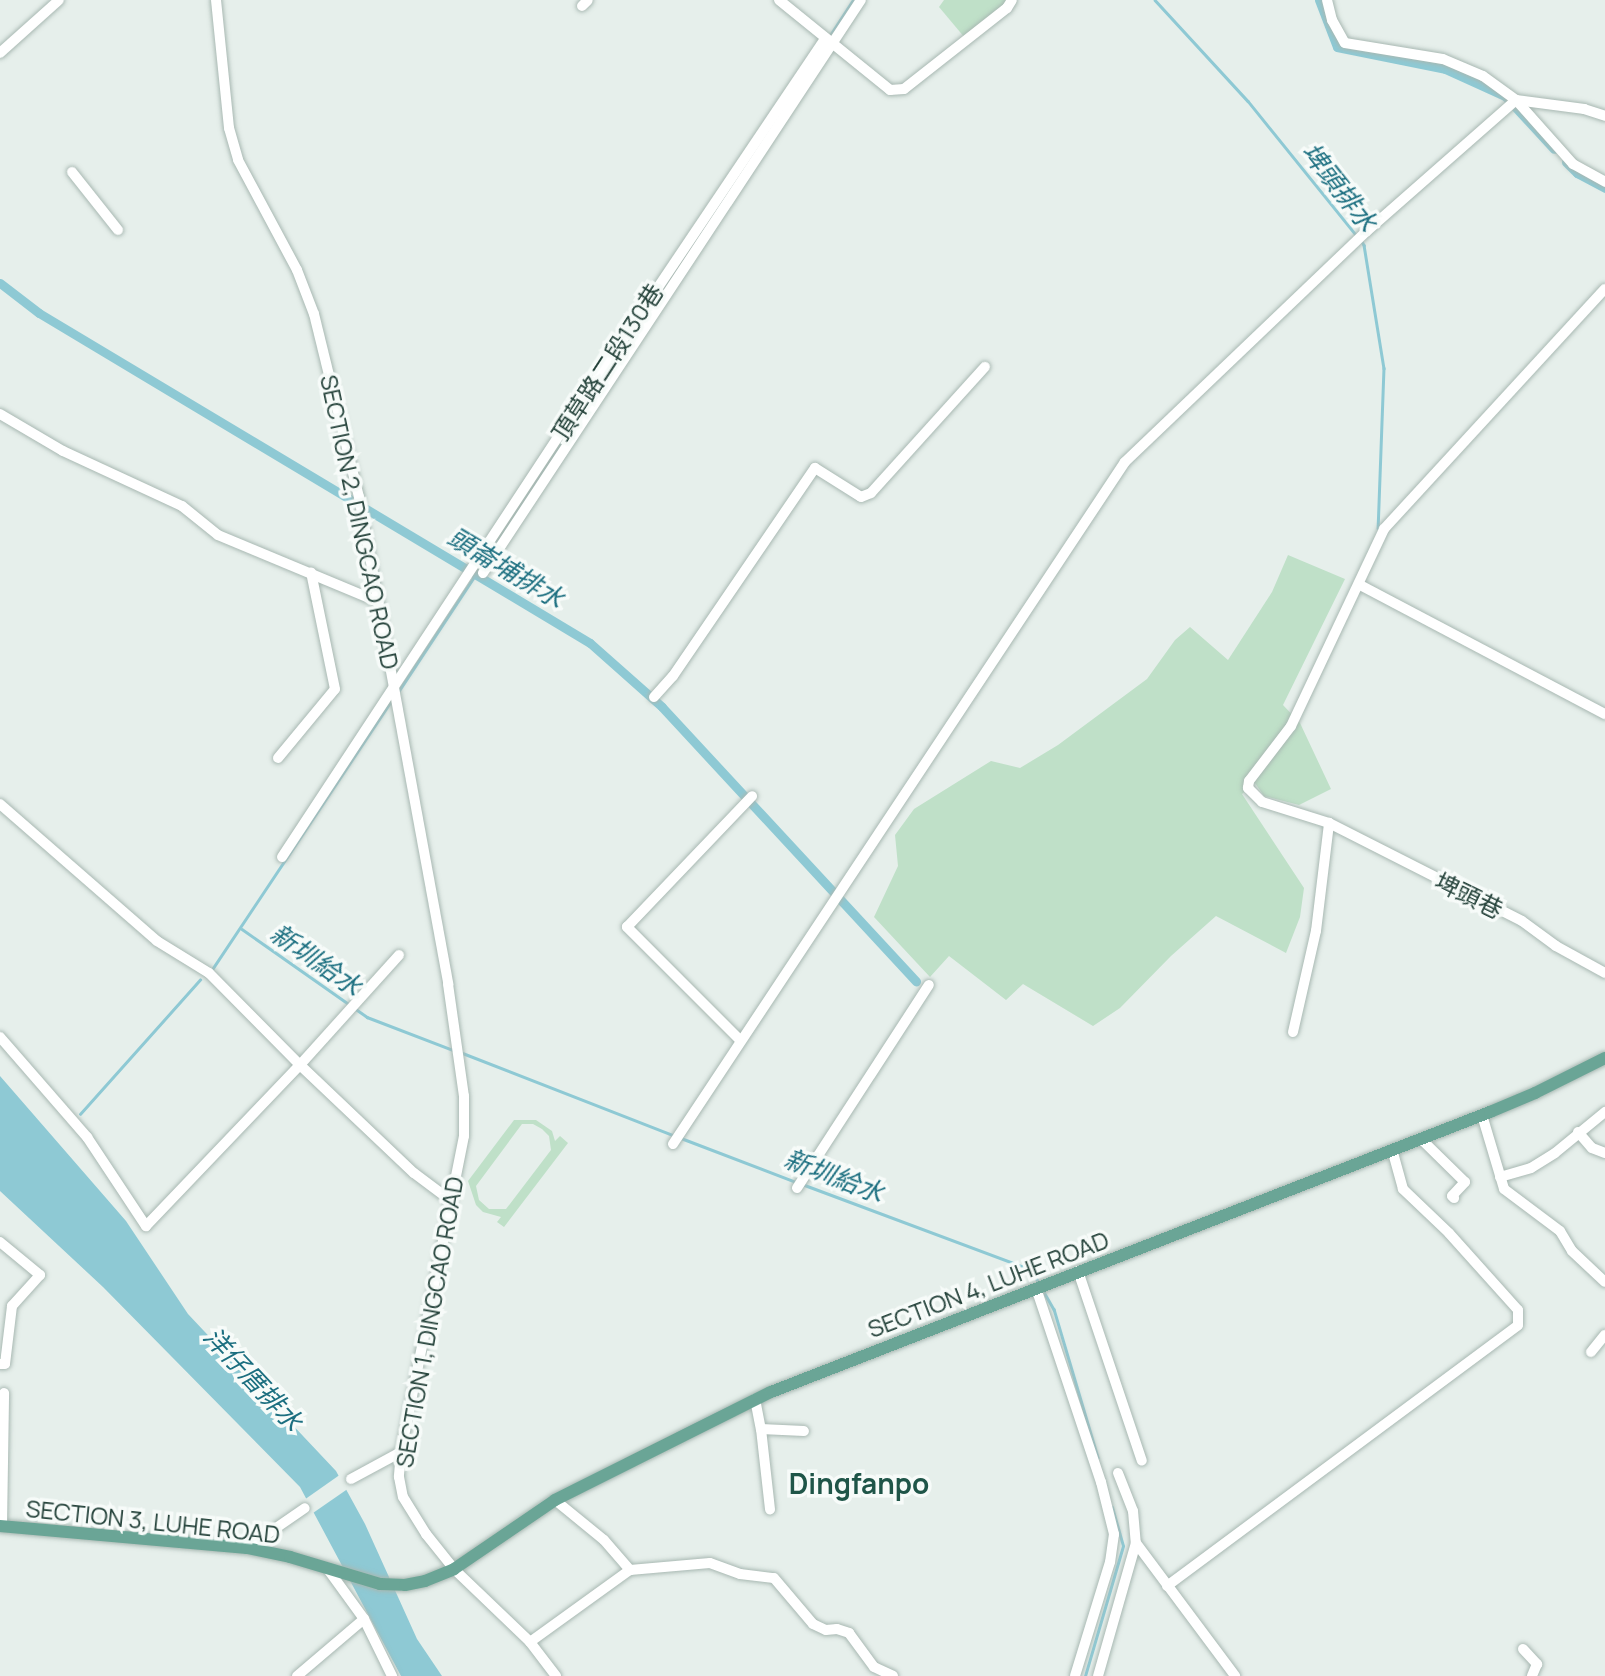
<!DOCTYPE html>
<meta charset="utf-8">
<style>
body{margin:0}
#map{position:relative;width:1605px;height:1676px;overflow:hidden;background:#e6efeb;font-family:Manrope,"Noto Sans TC",sans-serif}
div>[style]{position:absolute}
.green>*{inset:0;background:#bfe0c8}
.water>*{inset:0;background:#8ec9d4}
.pier>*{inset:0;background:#e6efeb}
.stream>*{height:2.5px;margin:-1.25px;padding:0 1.25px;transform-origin:1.25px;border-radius:1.25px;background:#8ec9d4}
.canal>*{height:9px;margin:-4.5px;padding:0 4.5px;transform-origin:4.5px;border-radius:4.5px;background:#8ec9d4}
.roads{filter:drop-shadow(0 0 2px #a8b8b2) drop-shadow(0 0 2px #a8b8b2)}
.minor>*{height:10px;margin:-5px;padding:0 5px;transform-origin:5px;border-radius:5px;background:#fff}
.major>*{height:12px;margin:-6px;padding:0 6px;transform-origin:6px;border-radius:6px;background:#6aa596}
span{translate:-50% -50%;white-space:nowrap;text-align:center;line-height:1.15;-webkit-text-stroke:7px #f7fbf9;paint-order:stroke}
.street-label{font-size:24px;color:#24423a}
.water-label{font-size:26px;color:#1c6f80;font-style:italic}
.quarter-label{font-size:28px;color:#1f5548;font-weight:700}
</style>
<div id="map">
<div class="green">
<div style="clip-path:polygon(944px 0,1009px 0,965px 38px,939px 7px)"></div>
<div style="clip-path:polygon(1288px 555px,1345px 579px,1283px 705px,1300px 723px,1331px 789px,1299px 805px,1264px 796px,1255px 783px,1242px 794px,1304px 888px,1300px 917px,1286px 953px,1216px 916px,1171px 956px,1120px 1008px,1093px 1026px,1023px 984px,1006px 1000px,949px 956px,930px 977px,874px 917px,898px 866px,895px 835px,914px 809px,991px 761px,1020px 768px,1058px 745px,1147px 679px,1175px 640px,1190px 627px,1228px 660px,1272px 592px)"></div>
<div style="clip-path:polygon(evenodd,514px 1120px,536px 1120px,552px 1131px,555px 1141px,560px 1136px,568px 1143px,504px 1227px,497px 1222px,501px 1217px,483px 1212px,476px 1205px,468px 1181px,514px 1120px,522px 1124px,533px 1124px,542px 1129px,549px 1136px,551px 1150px,506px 1209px,489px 1209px,479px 1200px,476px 1186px,522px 1124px)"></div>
</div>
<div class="water">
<div style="clip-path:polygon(0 1076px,126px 1221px,188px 1314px,336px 1471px,365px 1524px,417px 1639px,442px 1676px,401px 1676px,300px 1487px,103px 1287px,0 1191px)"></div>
</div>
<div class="pier">
<div style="clip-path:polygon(341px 1474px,349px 1488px,313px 1513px,304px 1500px)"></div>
</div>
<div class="stream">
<div style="left:1155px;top:0;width:137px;rotate:47.4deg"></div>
<div style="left:1248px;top:101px;width:172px;rotate:51.1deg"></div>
<div style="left:829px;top:37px;width:44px;rotate:-57deg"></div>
<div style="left:1361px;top:240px;width:6px;rotate:59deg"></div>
<div style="left:1364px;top:245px;width:125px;rotate:80.8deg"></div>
<div style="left:1384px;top:368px;width:160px;rotate:92.1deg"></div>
<div style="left:398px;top:692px;width:595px;rotate:-56.58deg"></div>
<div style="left:242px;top:929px;width:153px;rotate:35.1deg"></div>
<div style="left:367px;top:1017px;width:92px;rotate:21deg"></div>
<div style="left:211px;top:971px;width:326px;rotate:-56.3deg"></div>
<div style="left:460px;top:1052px;width:231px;rotate:21.3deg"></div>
<div style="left:80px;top:1114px;width:180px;rotate:-48.2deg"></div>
<div style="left:681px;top:1138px;width:123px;rotate:20.9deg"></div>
<div style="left:802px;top:1184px;width:246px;rotate:20.5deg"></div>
<div style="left:1032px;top:1270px;width:15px;rotate:62deg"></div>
<div style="left:1044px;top:1292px;width:20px;rotate:60deg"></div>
<div style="left:1054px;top:1309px;width:155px;rotate:73.5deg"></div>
<div style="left:1085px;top:1676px;width:135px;rotate:-73.7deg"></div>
<div style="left:1123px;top:1546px;width:40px;rotate:-106deg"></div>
</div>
<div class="canal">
<div style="left:1319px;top:0;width:50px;rotate:69deg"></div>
<div style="left:1337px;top:47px;width:110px;rotate:11.5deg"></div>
<div style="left:1445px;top:69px;width:66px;rotate:24.2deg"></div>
<div style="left:1505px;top:96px;width:72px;rotate:47.2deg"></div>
<div style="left:1566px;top:162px;width:16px;rotate:45deg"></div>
<div style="left:1577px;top:173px;width:32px;rotate:28deg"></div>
<div style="left:0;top:283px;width:49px;rotate:37.6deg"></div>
<div style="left:39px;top:313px;width:642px;rotate:30.92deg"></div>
<div style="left:590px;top:643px;width:96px;rotate:41.6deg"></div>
<div style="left:662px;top:707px;width:374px;rotate:47.2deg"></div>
</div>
<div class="roads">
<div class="minor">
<div style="left:216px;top:0;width:129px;rotate:84.2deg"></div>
<div style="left:229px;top:128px;width:33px;rotate:74deg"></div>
<div style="left:238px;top:160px;width:125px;rotate:61.8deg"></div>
<div style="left:297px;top:270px;width:47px;rotate:68.9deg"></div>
<div style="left:314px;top:314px;width:188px;rotate:76.2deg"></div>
<div style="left:359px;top:497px;width:495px;rotate:79.6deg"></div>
<div style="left:448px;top:984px;width:113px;rotate:81.9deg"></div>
<div style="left:464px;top:1096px;width:40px;rotate:90deg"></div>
<div style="left:464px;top:1136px;width:322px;rotate:101.3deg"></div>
<div style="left:401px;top:1452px;width:25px;rotate:95deg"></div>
<div style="left:399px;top:1477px;width:20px;rotate:79deg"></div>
<div style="left:403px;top:1497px;width:44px;rotate:58.1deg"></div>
<div style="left:426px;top:1534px;width:45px;rotate:51.3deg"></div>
<div style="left:454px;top:1569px;width:105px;rotate:43.8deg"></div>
<div style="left:530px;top:1642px;width:43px;rotate:52.6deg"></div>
<div style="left:779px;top:0;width:143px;rotate:39deg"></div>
<div style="left:890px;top:90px;width:14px;rotate:-4deg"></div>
<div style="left:904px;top:89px;width:131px;rotate:-38.2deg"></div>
<div style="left:1007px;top:8px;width:9px;rotate:-58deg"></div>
<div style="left:1327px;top:0;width:21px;rotate:76deg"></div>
<div style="left:1332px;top:20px;width:26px;rotate:61deg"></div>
<div style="left:1345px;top:43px;width:99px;rotate:9.3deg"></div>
<div style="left:1443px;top:59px;width:43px;rotate:23deg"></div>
<div style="left:1483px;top:76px;width:41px;rotate:36deg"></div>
<div style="left:1516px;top:100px;width:86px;rotate:48.3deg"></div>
<div style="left:1573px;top:164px;width:37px;rotate:29deg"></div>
<div style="left:582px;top:6px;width:8px;rotate:-45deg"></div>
<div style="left:0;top:53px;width:79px;rotate:-41.9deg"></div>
<div style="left:72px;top:172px;width:74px;rotate:51.6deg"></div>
<div style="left:0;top:414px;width:73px;rotate:30.4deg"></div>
<div style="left:63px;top:451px;width:131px;rotate:24.8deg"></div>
<div style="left:182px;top:506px;width:46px;rotate:38.9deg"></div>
<div style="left:218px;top:535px;width:174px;rotate:22.6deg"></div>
<div style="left:483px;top:573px;width:686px;rotate:-56.59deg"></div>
<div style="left:1360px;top:585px;width:277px;rotate:27.8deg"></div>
<div style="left:654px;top:697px;width:28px;rotate:-48deg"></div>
<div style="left:673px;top:676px;width:252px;rotate:-55.7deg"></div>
<div style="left:815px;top:468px;width:54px;rotate:32.2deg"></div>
<div style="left:861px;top:497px;width:11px;rotate:-22deg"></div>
<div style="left:871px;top:493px;width:170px;rotate:-47.9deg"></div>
<div style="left:278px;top:758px;width:89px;rotate:-50.4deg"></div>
<div style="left:335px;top:689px;width:119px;rotate:-101.6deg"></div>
<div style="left:0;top:804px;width:208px;rotate:41.1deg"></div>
<div style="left:157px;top:941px;width:61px;rotate:31.6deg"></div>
<div style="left:209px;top:973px;width:129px;rotate:45.3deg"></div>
<div style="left:300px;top:1065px;width:157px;rotate:43.5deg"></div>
<div style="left:414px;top:1173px;width:45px;rotate:36.9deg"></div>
<div style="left:1329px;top:823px;width:216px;rotate:26.9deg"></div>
<div style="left:1522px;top:921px;width:42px;rotate:36.3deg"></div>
<div style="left:1556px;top:946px;width:56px;rotate:28.9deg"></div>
<div style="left:282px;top:857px;width:544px;rotate:-56.69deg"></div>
<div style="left:581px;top:402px;width:437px;rotate:-56.1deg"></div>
<div style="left:1293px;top:1032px;width:104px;rotate:-77.2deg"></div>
<div style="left:1316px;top:931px;width:109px;rotate:-83.1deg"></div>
<div style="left:1329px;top:823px;width:70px;rotate:-162.6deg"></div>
<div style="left:1262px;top:802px;width:20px;rotate:-135deg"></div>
<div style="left:1248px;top:788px;width:7px;rotate:-82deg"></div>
<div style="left:1249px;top:781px;width:69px;rotate:-52.6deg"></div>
<div style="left:1291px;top:726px;width:218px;rotate:-64.7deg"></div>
<div style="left:1384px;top:529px;width:326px;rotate:-47.4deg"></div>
<div style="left:0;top:1037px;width:133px;rotate:49deg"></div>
<div style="left:87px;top:1137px;width:107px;rotate:56.5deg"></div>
<div style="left:146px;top:1226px;width:223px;rotate:-46.3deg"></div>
<div style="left:300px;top:1065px;width:148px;rotate:-48deg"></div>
<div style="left:740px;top:1040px;width:160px;rotate:-135deg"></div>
<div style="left:627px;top:927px;width:181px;rotate:-46.3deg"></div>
<div style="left:1482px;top:1115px;width:77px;rotate:73.4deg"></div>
<div style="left:1504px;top:1189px;width:70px;rotate:36.9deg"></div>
<div style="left:1560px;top:1231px;width:23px;rotate:59deg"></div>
<div style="left:1572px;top:1251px;width:45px;rotate:43.2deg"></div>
<div style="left:1578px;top:1132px;width:21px;rotate:49deg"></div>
<div style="left:1592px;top:1148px;width:14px;rotate:21deg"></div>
<div style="left:1420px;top:1138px;width:63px;rotate:44.4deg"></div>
<div style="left:1465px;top:1182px;width:19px;rotate:133deg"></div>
<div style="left:1452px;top:1196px;width:3px;rotate:45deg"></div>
<div style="left:673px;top:1144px;width:818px;rotate:-56.47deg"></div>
<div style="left:1125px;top:462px;width:335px;rotate:-43.7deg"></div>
<div style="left:1367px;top:231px;width:198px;rotate:-41.3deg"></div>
<div style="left:1516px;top:100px;width:69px;rotate:7.5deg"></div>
<div style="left:1584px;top:109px;width:22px;rotate:18deg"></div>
<div style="left:1500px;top:1177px;width:32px;rotate:-16deg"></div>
<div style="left:1531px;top:1168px;width:28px;rotate:-32deg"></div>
<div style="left:1555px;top:1153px;width:65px;rotate:-39.4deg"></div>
<div style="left:797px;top:1188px;width:242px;rotate:-57deg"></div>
<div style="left:0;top:1242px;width:52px;rotate:39.5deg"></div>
<div style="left:40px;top:1275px;width:42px;rotate:132.1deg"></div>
<div style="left:12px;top:1306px;width:58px;rotate:96.9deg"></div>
<div style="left:5px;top:1364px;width:5px;rotate:180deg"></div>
<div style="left:1078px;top:1271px;width:200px;rotate:71.4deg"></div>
<div style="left:1036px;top:1288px;width:205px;rotate:71.5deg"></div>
<div style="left:1101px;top:1482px;width:54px;rotate:76deg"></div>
<div style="left:1114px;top:1534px;width:28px;rotate:98deg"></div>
<div style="left:1110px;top:1562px;width:119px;rotate:107.1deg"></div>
<div style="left:1591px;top:1352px;width:22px;rotate:-51deg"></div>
<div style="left:755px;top:1399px;width:31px;rotate:79deg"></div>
<div style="left:761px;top:1429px;width:43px;rotate:2.7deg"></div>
<div style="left:761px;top:1429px;width:81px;rotate:83.6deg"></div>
<div style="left:1118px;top:1473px;width:41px;rotate:68.5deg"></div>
<div style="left:1133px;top:1511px;width:32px;rotate:85deg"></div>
<div style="left:1136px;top:1543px;width:166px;rotate:53.3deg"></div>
<div style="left:351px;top:1479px;width:57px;rotate:-28.4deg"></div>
<div style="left:555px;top:1500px;width:63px;rotate:39.2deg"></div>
<div style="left:604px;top:1540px;width:40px;rotate:49deg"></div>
<div style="left:2px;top:1526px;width:133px;rotate:-89.1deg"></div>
<div style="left:247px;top:1548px;width:70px;rotate:-34.6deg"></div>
<div style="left:327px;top:1568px;width:63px;rotate:54deg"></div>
<div style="left:364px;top:1619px;width:64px;rotate:63.8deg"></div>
<div style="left:1167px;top:1586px;width:437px;rotate:-36.6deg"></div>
<div style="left:1518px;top:1325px;width:15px;rotate:-90deg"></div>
<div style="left:1518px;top:1310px;width:103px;rotate:-131.9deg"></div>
<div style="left:1449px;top:1233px;width:64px;rotate:-136.3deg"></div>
<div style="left:1403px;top:1189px;width:41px;rotate:-105.4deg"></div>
<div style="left:530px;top:1642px;width:123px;rotate:-35.8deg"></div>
<div style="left:630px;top:1570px;width:80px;rotate:-5deg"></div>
<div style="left:710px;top:1563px;width:32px;rotate:20deg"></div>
<div style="left:740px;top:1574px;width:34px;rotate:7deg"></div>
<div style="left:774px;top:1578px;width:60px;rotate:49.7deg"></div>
<div style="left:813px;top:1624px;width:14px;rotate:25deg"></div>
<div style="left:826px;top:1630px;width:11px;rotate:-5deg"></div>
<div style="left:837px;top:1629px;width:13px;rotate:18deg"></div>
<div style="left:849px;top:1633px;width:42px;rotate:53.7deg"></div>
<div style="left:874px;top:1667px;width:21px;rotate:25deg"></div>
<div style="left:1523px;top:1649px;width:21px;rotate:47deg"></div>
<div style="left:1537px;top:1664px;width:13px;rotate:113deg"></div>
<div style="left:297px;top:1676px;width:88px;rotate:-40.4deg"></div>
<div style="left:1098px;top:1676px;width:138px;rotate:-74.1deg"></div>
</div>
<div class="major">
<div style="left:0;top:1526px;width:248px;rotate:5.1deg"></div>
<div style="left:247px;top:1548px;width:44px;rotate:11.8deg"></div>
<div style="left:290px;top:1557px;width:94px;rotate:16.7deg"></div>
<div style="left:380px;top:1584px;width:25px;rotate:2deg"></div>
<div style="left:405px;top:1585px;width:20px;rotate:-11deg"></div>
<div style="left:425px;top:1581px;width:31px;rotate:-22deg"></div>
<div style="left:454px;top:1569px;width:122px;rotate:-34.3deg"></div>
<div style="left:555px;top:1500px;width:241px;rotate:-26.6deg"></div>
<div style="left:771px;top:1392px;width:772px;rotate:-21.28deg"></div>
<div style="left:1490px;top:1112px;width:49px;rotate:-22.9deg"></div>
<div style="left:1535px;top:1093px;width:78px;rotate:-26.6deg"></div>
</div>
</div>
<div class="street-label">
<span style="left:607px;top:362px;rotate:-57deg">頂草路二段130巷</span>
<span style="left:360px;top:522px;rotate:78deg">SECTION 2, DINGCAO ROAD</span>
<span style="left:1469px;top:895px;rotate:26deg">埤頭巷</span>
<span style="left:988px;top:1284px;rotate:-21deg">SECTION 4, LUHE ROAD</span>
<span style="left:429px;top:1322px;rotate:-80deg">SECTION 1, DINGCAO ROAD</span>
<span style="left:153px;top:1521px;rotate:6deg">SECTION 3, LUHE ROAD</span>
</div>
<div class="water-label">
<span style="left:1339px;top:187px;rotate:52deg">埤頭排水</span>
<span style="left:506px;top:568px;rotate:31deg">頭崙埔排水</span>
<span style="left:316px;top:960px;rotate:35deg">新圳給水</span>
<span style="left:834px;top:1176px;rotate:21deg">新圳給水</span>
<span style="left:253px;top:1379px;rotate:47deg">洋仔厝排水</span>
</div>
<div class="quarter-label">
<span style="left:859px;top:1483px">Dingfanpo</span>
</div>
</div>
